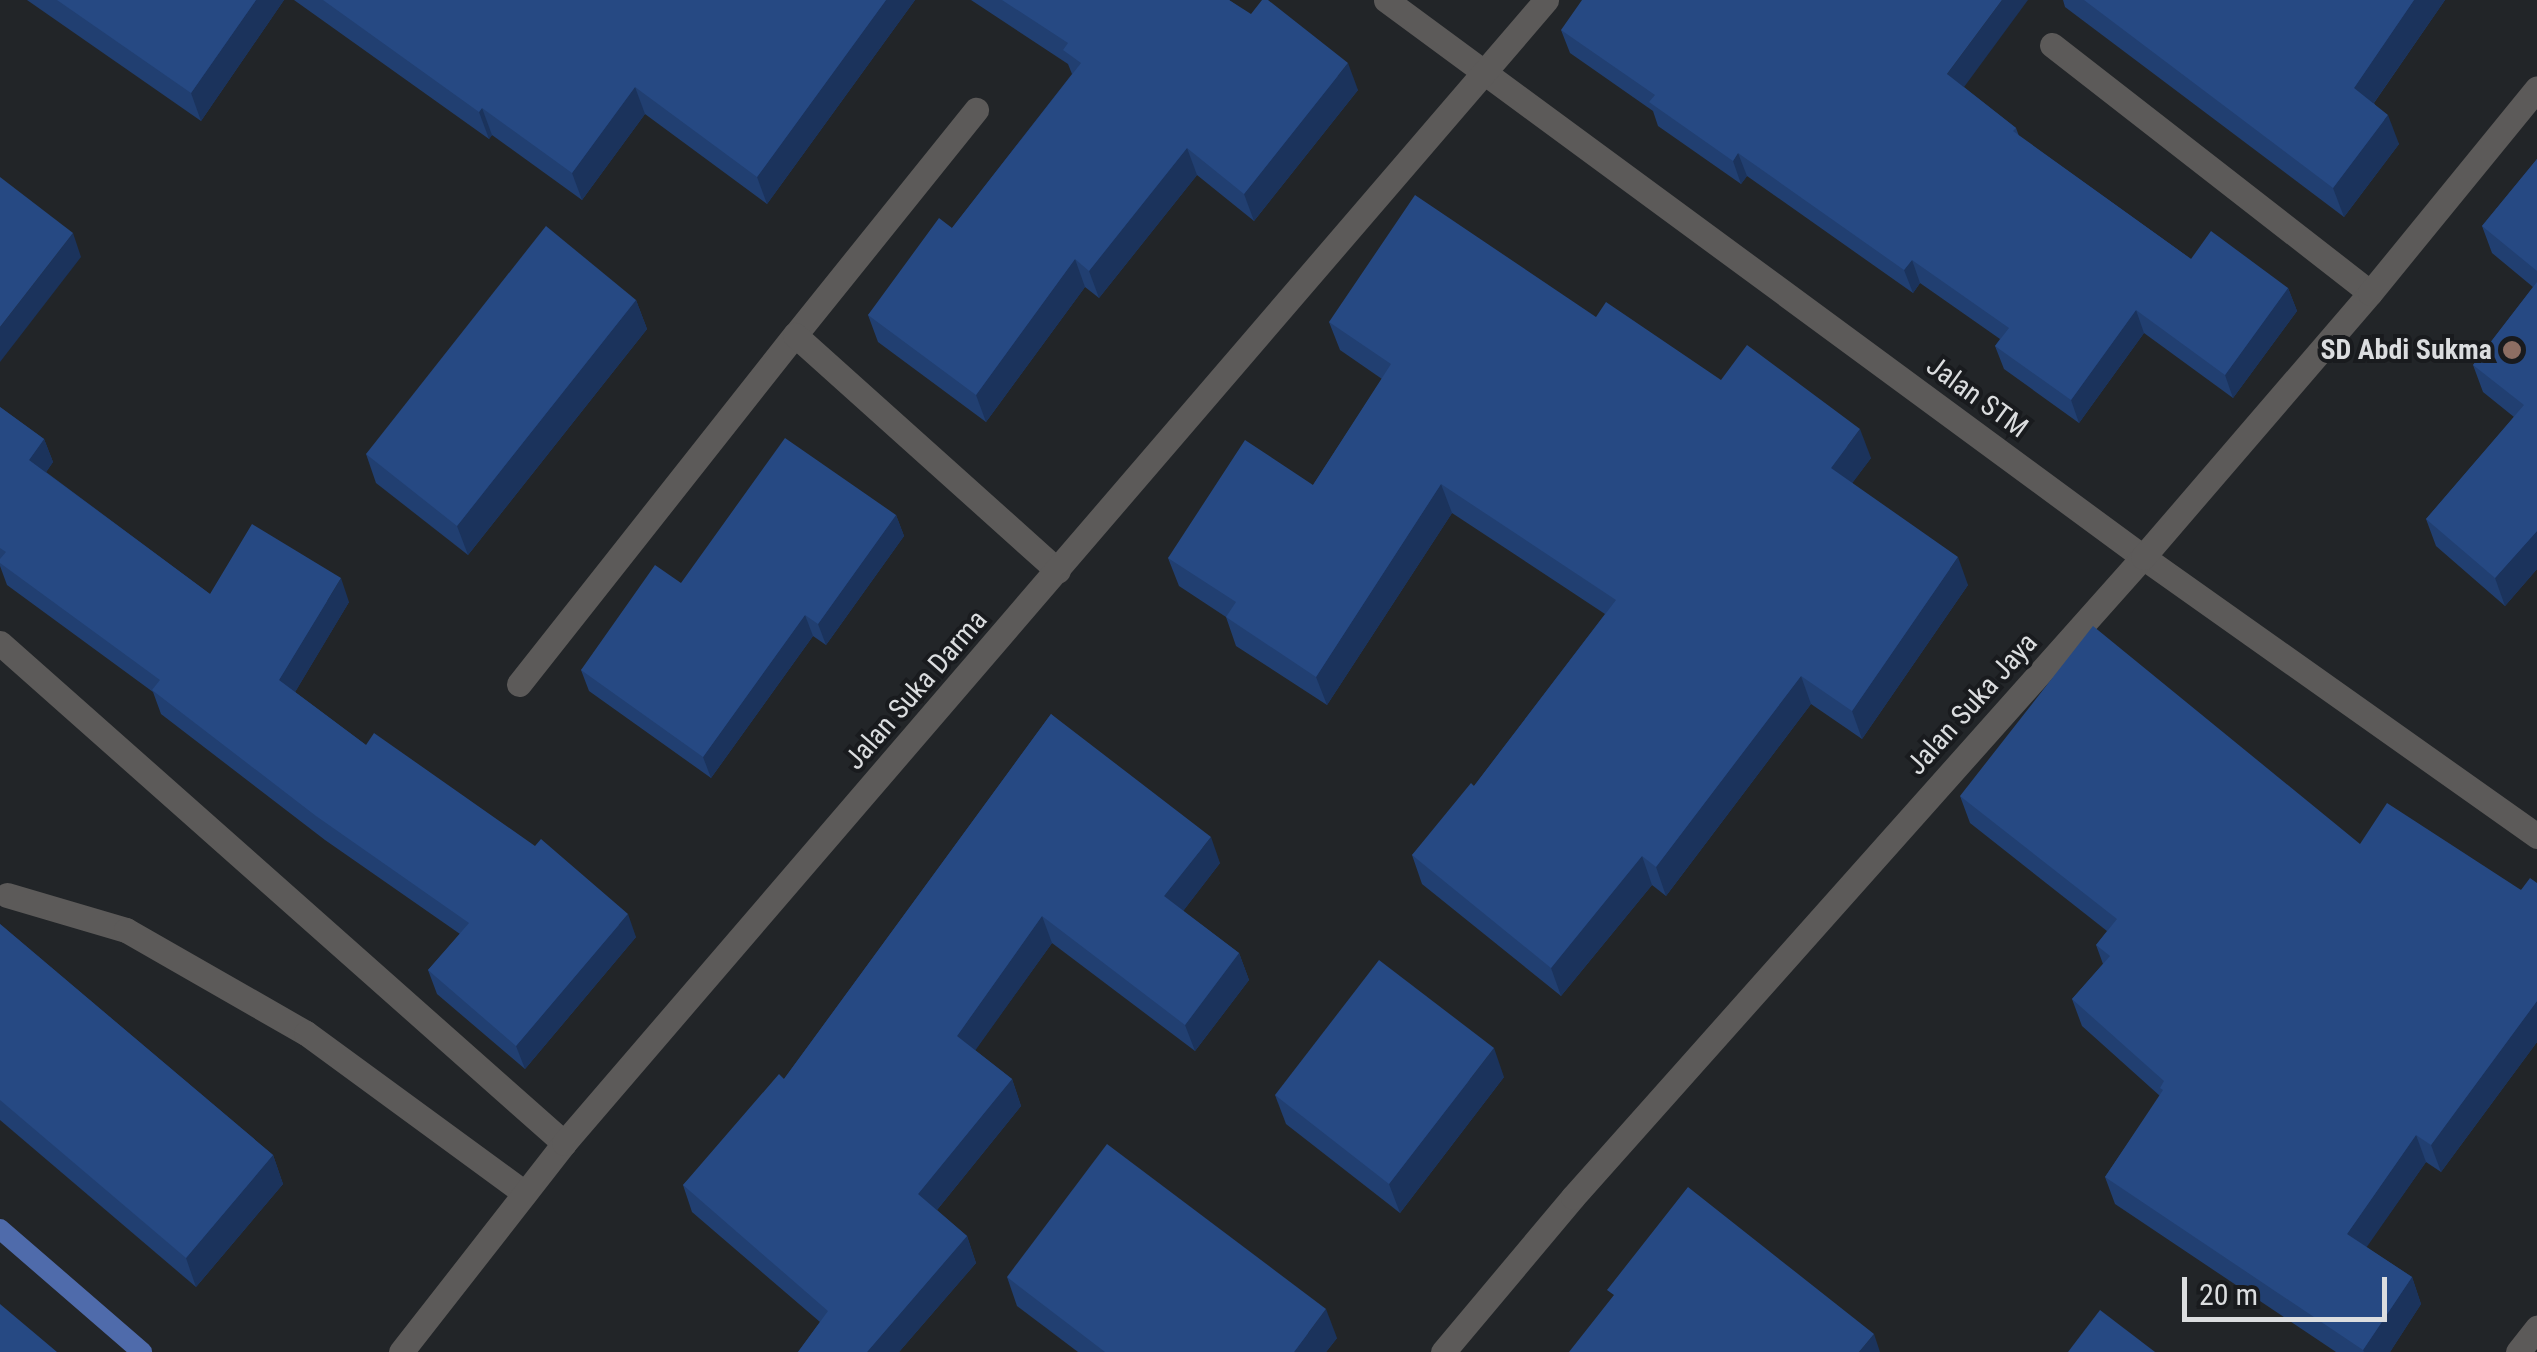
<!DOCTYPE html>
<style>
body{margin:0}
#map{position:relative;width:2537px;height:1352px;overflow:hidden;background:#222528;font-family:"Roboto Condensed",sans-serif}
div>[style]{position:absolute}
.stream>*{height:20px;margin:-10px;padding:0 10px;transform-origin:10px;border-radius:10px;background:#4f6bab}
.minor>*{height:25px;margin:-12.5px;padding:0 12.5px;transform-origin:12.5px;border-radius:12.5px;background:#5c5a59}
.wall>*{inset:0;background:#213f71}
.shaded-wall>*{inset:0;background:#1b335c}
.building>*{inset:0;background:#264983}
.dots>*{width:28px;height:28px;translate:-50% -50%;box-sizing:border-box;border:5px solid #191b1e;border-radius:50%}
span{translate:-50% -50%;white-space:nowrap;text-align:center;line-height:1.15;-webkit-text-stroke:8px #191b1e;paint-order:stroke}
.poi-label{font-size:28px;color:#dbdddf;font-weight:700}
.right{translate:-100% -50%;text-align:right}
.street-label{font-size:28px;color:#dbdddf}
.scale{position:absolute;left:2182px;top:1277px;width:205px;height:45px;box-sizing:border-box;border:5px solid #dbdddf;border-top:0;padding-left:12px;font-size:30px;line-height:35px;white-space:nowrap;color:#dbdddf;-webkit-text-stroke:8px #191b1e;paint-order:stroke}
</style>
<div id="map">
<div class="stream">
<div style="left:0;top:1229px;width:188px;rotate:40.9deg"></div>
</div>
<div class="minor">
<div style="left:1386px;top:0;width:940px;rotate:36.35deg"></div>
<div style="left:2143px;top:557px;width:483px;rotate:35.3deg"></div>
<div style="left:2052px;top:45px;width:403px;rotate:37.9deg"></div>
<div style="left:795px;top:335px;width:289px;rotate:-51.2deg"></div>
<div style="left:0;top:643px;width:754px;rotate:41.56deg"></div>
<div style="left:519px;top:684px;width:445px;rotate:-51.7deg"></div>
<div style="left:795px;top:335px;width:353px;rotate:41.9deg"></div>
<div style="left:7px;top:895px;width:124px;rotate:16.4deg"></div>
<div style="left:126px;top:930px;width:207px;rotate:29.8deg"></div>
<div style="left:306px;top:1033px;width:271px;rotate:36.2deg"></div>
<div style="left:401px;top:1352px;width:265px;rotate:-52deg"></div>
<div style="left:564px;top:1143px;width:1507px;rotate:-49.33deg"></div>
<div style="left:1443px;top:1352px;width:202px;rotate:-50deg"></div>
<div style="left:1573px;top:1197px;width:857px;rotate:-48.31deg"></div>
<div style="left:2143px;top:557px;width:348px;rotate:-49.3deg"></div>
<div style="left:2370px;top:293px;width:264px;rotate:-50.8deg"></div>
<div style="left:2518px;top:1352px;width:31px;rotate:-52deg"></div>
</div>
<div class="wall">
<div style="clip-path:polygon(27px 0,284px 0,201px 121px)"></div>
<div style="clip-path:polygon(294px 0,915px 0,767px 204px,645px 114px,582px 200px,492px 135px,489px 139px)"></div>
<div style="clip-path:polygon(971px 0,1229px 0,1358px 90px,1254px 221px,1197px 175px,1099px 298px,1085px 287px,986px 422px,878px 342px,868px 315px,952px 228px,1072px 74px,1068px 64px)"></div>
<div style="clip-path:polygon(2063px 0,2445px 0,2374px 103px,2399px 144px,2344px 217px,2065px 7px)"></div>
<div style="clip-path:polygon(1561px 30px,1964px 87px,2016px 128px,2019px 136px,2191px 259px,2288px 288px,2297px 311px,2233px 398px,2144px 333px,2079px 423px,2004px 369px,1995px 346px,2000px 339px,1920px 283px,1913px 293px,1747px 176px,1741px 184px,1658px 126px,1653px 111px,1570px 53px)"></div>
<div style="clip-path:polygon(2537px 159px,2537px 569px,2505px 606px,2436px 546px,2426px 519px,2514px 417px,2483px 392px,2473px 365px,2533px 287px,2492px 253px,2482px 226px)"></div>
<div style="clip-path:polygon(636px 300px,647px 329px,468px 555px,376px 483px,366px 454px)"></div>
<div style="clip-path:polygon(1596px 317px,1871px 458px,1852px 483px,1968px 585px,1862px 739px,1811px 704px,1666px 896px,1652px 885px,1561px 996px,1422px 884px,1412px 855px,1474px 786px,1605px 614px,1452px 513px,1327px 705px,1236px 646px,1226px 617px,1179px 586px,1168px 558px,1313px 485px,1382px 379px,1340px 350px,1329px 322px)"></div>
<div style="clip-path:polygon(0 407px,44px 439px,53px 462px,46px 472px,210px 594px,349px 602px,295px 692px,366px 745px,636px 937px,525px 1069px,437px 994px,428px 970px,460px 934px,325px 840px,161px 714px,153px 692px,7px 585px,0 566px)"></div>
<div style="clip-path:polygon(896px 515px,904px 536px,826px 645px,813px 636px,711px 778px,589px 691px,581px 670px,681px 583px)"></div>
<div style="clip-path:polygon(1051px 714px,1220px 863px,1183px 911px,1239px 953px,1249px 980px,1195px 1051px,1052px 943px,975px 1050px,1012px 1079px,1021px 1106px,937px 1210px,967px 1236px,976px 1263px,899px 1352px,798px 1352px,820px 1322px,692px 1212px,683px 1185px,784px 1079px)"></div>
<div style="clip-path:polygon(1960px 796px,2360px 844px,2521px 890px,2537px 883px,2537px 1042px,2441px 1172px,2426px 1162px,2366px 1247px,2412px 1277px,2421px 1304px,2390px 1352px,2336px 1352px,2115px 1204px,2105px 1177px,2160px 1096px,2082px 1026px,2072px 999px,2103px 964px,2096px 945px,2107px 931px,1970px 823px)"></div>
<div style="clip-path:polygon(0 924px,273px 1155px,283px 1184px,196px 1287px,0 1120px)"></div>
<div style="clip-path:polygon(1504px 1077px,1400px 1213px,1286px 1124px,1275px 1095px)"></div>
<div style="clip-path:polygon(1007px 1277px,1337px 1338px,1326px 1352px,1078px 1352px,1017px 1306px)"></div>
</div>
<div class="shaded-wall">
<div style="clip-path:polygon(256px 0,284px 0,201px 121px,191px 93px)"></div>
<div style="clip-path:polygon(886px 0,915px 0,767px 204px,757px 177px)"></div>
<div style="clip-path:polygon(2002px 0,2028px 0,1956px 98px,1947px 74px)"></div>
<div style="clip-path:polygon(2414px 0,2445px 0,2364px 117px,2354px 88px)"></div>
<div style="clip-path:polygon(1348px 63px,1358px 90px,1254px 221px,1244px 194px)"></div>
<div style="clip-path:polygon(635px 87px,645px 114px,582px 200px,572px 173px)"></div>
<div style="clip-path:polygon(482px 108px,492px 135px,489px 139px,479px 112px)"></div>
<div style="clip-path:polygon(2388px 115px,2399px 144px,2344px 217px,2333px 188px)"></div>
<div style="clip-path:polygon(1187px 148px,1197px 175px,1099px 298px,1089px 271px)"></div>
<div style="clip-path:polygon(1738px 153px,1747px 176px,1741px 184px,1733px 161px)"></div>
<div style="clip-path:polygon(73px 233px,81px 257px,0 362px,0 327px)"></div>
<div style="clip-path:polygon(1075px 259px,1085px 287px,986px 422px,976px 395px)"></div>
<div style="clip-path:polygon(1912px 260px,1920px 283px,1913px 293px,1904px 270px)"></div>
<div style="clip-path:polygon(2288px 288px,2297px 311px,2233px 398px,2225px 375px)"></div>
<div style="clip-path:polygon(636px 300px,647px 329px,468px 555px,457px 526px)"></div>
<div style="clip-path:polygon(2136px 310px,2144px 333px,2079px 423px,2071px 400px)"></div>
<div style="clip-path:polygon(1860px 429px,1871px 458px,1842px 497px,1831px 468px)"></div>
<div style="clip-path:polygon(44px 439px,53px 462px,38px 484px,29px 460px)"></div>
<div style="clip-path:polygon(1441px 484px,1452px 513px,1327px 705px,1316px 677px)"></div>
<div style="clip-path:polygon(896px 515px,904px 536px,826px 645px,818px 624px)"></div>
<div style="clip-path:polygon(2537px 531px,2537px 569px,2505px 606px,2495px 578px)"></div>
<div style="clip-path:polygon(1958px 557px,1968px 585px,1862px 739px,1852px 711px)"></div>
<div style="clip-path:polygon(341px 578px,349px 602px,288px 704px,279px 680px)"></div>
<div style="clip-path:polygon(805px 615px,813px 636px,711px 778px,703px 757px)"></div>
<div style="clip-path:polygon(1801px 676px,1811px 704px,1666px 896px,1656px 867px)"></div>
<div style="clip-path:polygon(1211px 837px,1220px 863px,1174px 923px,1164px 896px)"></div>
<div style="clip-path:polygon(1642px 856px,1652px 885px,1561px 996px,1551px 968px)"></div>
<div style="clip-path:polygon(628px 914px,636px 937px,525px 1069px,516px 1046px)"></div>
<div style="clip-path:polygon(1042px 916px,1052px 943px,967px 1062px,957px 1036px)"></div>
<div style="clip-path:polygon(1239px 953px,1249px 980px,1195px 1051px,1185px 1025px)"></div>
<div style="clip-path:polygon(2537px 1001px,2537px 1042px,2441px 1172px,2431px 1145px)"></div>
<div style="clip-path:polygon(1494px 1048px,1504px 1077px,1400px 1213px,1389px 1184px)"></div>
<div style="clip-path:polygon(1012px 1079px,1021px 1106px,928px 1221px,918px 1194px)"></div>
<div style="clip-path:polygon(2416px 1135px,2426px 1162px,2357px 1261px,2347px 1234px)"></div>
<div style="clip-path:polygon(273px 1155px,283px 1184px,196px 1287px,186px 1258px)"></div>
<div style="clip-path:polygon(967px 1236px,976px 1263px,899px 1352px,867px 1352px)"></div>
<div style="clip-path:polygon(2412px 1277px,2421px 1304px,2390px 1352px,2364px 1352px,2363px 1350px)"></div>
<div style="clip-path:polygon(1326px 1309px,1337px 1338px,1326px 1352px,1294px 1352px)"></div>
<div style="clip-path:polygon(1874px 1334px,1880px 1352px,1859px 1352px)"></div>
</div>
<div class="building">
<div style="clip-path:polygon(57px 0,256px 0,191px 93px)"></div>
<div style="clip-path:polygon(323px 0,886px 0,757px 177px,635px 87px,572px 173px,482px 108px,479px 112px)"></div>
<div style="clip-path:polygon(1002px 0,1229px 0,1251px 14px,1262px 0,1268px 0,1348px 63px,1244px 194px,1187px 148px,1089px 271px,1075px 259px,976px 395px,868px 315px,939px 218px,952px 228px,1081px 63px,1063px 50px,1068px 43px)"></div>
<div style="clip-path:polygon(1582px 0,2002px 0,1947px 74px,2016px 128px,2013px 131px,2191px 259px,2211px 231px,2288px 288px,2225px 375px,2136px 310px,2071px 400px,1995px 346px,2009px 328px,1912px 260px,1904px 270px,1738px 153px,1733px 161px,1649px 102px,1655px 95px,1561px 30px)"></div>
<div style="clip-path:polygon(2084px 0,2414px 0,2354px 88px,2388px 115px,2333px 188px)"></div>
<div style="clip-path:polygon(2537px 159px,2537px 271px,2482px 226px)"></div>
<div style="clip-path:polygon(0 177px,73px 233px,0 327px)"></div>
<div style="clip-path:polygon(1415px 195px,1596px 317px,1606px 302px,1721px 380px,1747px 345px,1860px 429px,1831px 468px,1958px 557px,1852px 711px,1801px 676px,1656px 867px,1642px 856px,1551px 968px,1412px 855px,1471px 783px,1474px 786px,1616px 600px,1441px 484px,1316px 677px,1226px 617px,1236px 602px,1168px 558px,1245px 440px,1313px 485px,1391px 364px,1329px 322px)"></div>
<div style="clip-path:polygon(546px 226px,636px 300px,457px 526px,366px 454px)"></div>
<div style="clip-path:polygon(2537px 282px,2537px 531px,2495px 578px,2426px 519px,2524px 405px,2473px 365px)"></div>
<div style="clip-path:polygon(0 407px,44px 439px,29px 460px,210px 594px,252px 524px,341px 578px,279px 680px,366px 745px,374px 733px,535px 846px,541px 839px,628px 914px,516px 1046px,428px 970px,469px 923px,316px 816px,152px 690px,160px 680px,0 563px,0 559px,6px 552px,0 548px)"></div>
<div style="clip-path:polygon(785px 438px,896px 515px,818px 624px,805px 615px,703px 757px,581px 670px,655px 565px,681px 583px)"></div>
<div style="clip-path:polygon(2093px 626px,2360px 844px,2387px 803px,2521px 890px,2530px 878px,2537px 883px,2537px 1001px,2431px 1145px,2416px 1135px,2347px 1234px,2412px 1277px,2363px 1350px,2105px 1177px,2163px 1090px,2160px 1088px,2164px 1081px,2072px 999px,2110px 956px,2096px 945px,2117px 919px,1960px 796px)"></div>
<div style="clip-path:polygon(1051px 714px,1211px 837px,1164px 896px,1239px 953px,1185px 1025px,1042px 916px,957px 1036px,1012px 1079px,918px 1194px,967px 1236px,867px 1352px,798px 1352px,828px 1311px,683px 1185px,779px 1074px,784px 1079px)"></div>
<div style="clip-path:polygon(0 924px,273px 1155px,186px 1258px,0 1100px)"></div>
<div style="clip-path:polygon(1379px 960px,1494px 1048px,1389px 1184px,1275px 1095px)"></div>
<div style="clip-path:polygon(1107px 1144px,1326px 1309px,1294px 1352px,1105px 1352px,1007px 1277px)"></div>
<div style="clip-path:polygon(1688px 1187px,1874px 1334px,1859px 1352px,1569px 1352px,1614px 1295px,1607px 1290px)"></div>
<div style="clip-path:polygon(0 1304px,57px 1352px,0 1352px)"></div>
<div style="clip-path:polygon(2100px 1310px,2155px 1352px,2068px 1352px)"></div>
</div>
<div class="dots">
<div style="left:2512px;top:350px;background:#8d6e63"></div>
</div>
<div class="poi-label">
<span class="right" style="left:2492px;top:350px">SD Abdi Sukma</span>
</div>
<div class="street-label">
<span style="left:1977px;top:397px;rotate:36deg">Jalan STM</span>
<span style="left:916px;top:690px;rotate:-49deg">Jalan Suka Darma</span>
<span style="left:1972px;top:704px;rotate:-48deg">Jalan Suka Jaya</span>
</div>
<div class="scale">20 m</div>
</div>
